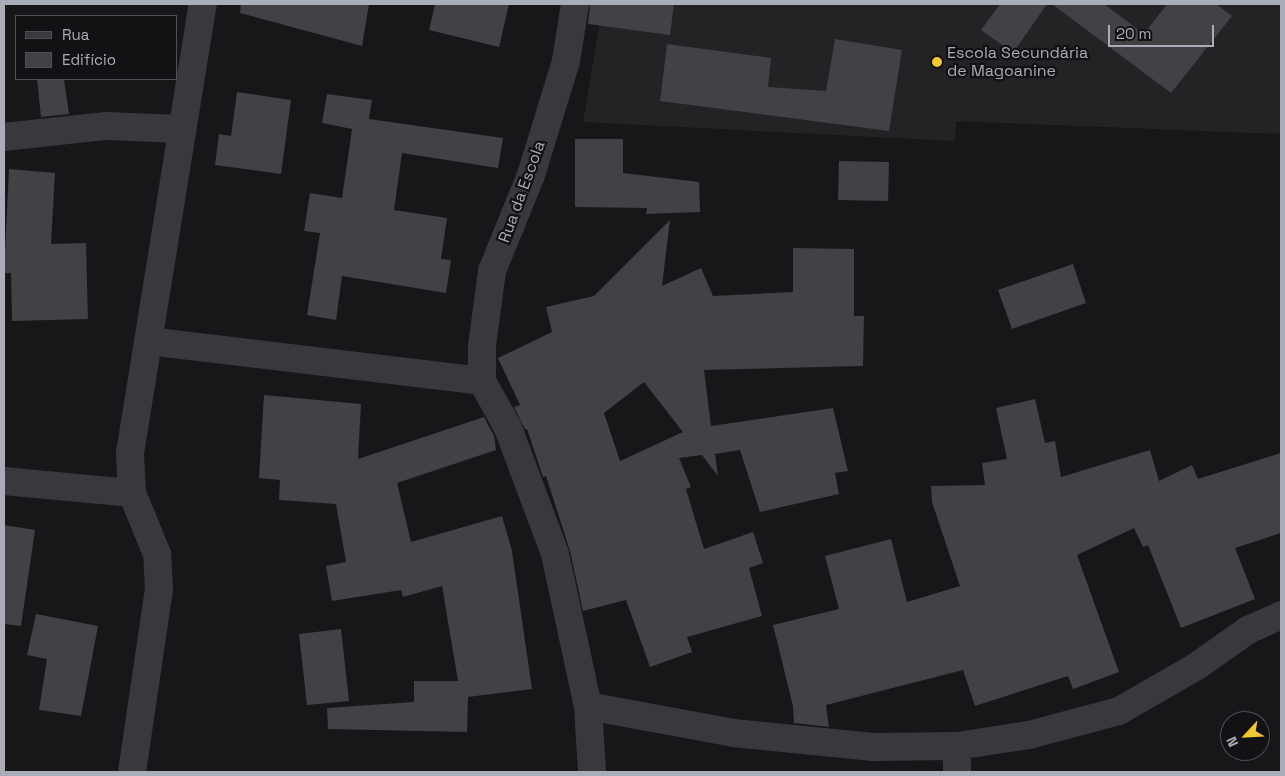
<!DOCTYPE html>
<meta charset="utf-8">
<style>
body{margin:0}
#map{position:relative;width:1285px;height:776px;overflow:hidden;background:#171719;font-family:"Space Grotesk",sans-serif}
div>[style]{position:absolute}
.built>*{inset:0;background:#232326}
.building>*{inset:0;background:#414146}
.minor>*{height:28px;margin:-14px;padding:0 14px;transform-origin:14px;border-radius:14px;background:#38383e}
.dots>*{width:14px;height:14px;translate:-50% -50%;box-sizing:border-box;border:2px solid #121214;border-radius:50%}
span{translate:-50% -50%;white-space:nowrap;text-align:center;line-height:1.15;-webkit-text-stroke:4.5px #121214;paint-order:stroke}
.poi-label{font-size:16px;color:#a9acb9}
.left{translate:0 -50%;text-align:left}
.street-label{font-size:16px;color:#a9acb9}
.frame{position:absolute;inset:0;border:5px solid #a9acb9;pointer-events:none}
.legend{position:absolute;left:15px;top:15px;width:162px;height:65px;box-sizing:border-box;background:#121214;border:1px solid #4e5056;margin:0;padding:6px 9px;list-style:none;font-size:15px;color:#a9acb9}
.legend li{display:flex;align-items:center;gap:10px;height:25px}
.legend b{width:25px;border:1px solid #4e5056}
.north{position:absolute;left:1220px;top:711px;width:50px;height:50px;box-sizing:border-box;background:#121214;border:1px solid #4e5056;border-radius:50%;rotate:245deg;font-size:14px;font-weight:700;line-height:20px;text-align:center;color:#a9acb9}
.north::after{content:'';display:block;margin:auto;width:18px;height:22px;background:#f2c736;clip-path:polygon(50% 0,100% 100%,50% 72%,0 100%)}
.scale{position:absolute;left:1108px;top:25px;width:106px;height:22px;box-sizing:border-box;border:2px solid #a9acb9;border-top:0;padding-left:6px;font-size:15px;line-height:18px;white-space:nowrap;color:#a9acb9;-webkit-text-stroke:4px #121214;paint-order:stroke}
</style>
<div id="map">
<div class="built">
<div style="clip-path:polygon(603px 4px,1281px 4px,1281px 134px,956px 121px,955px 141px,583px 122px)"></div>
</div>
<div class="building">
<div style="clip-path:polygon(241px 4px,369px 4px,362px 46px,240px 13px)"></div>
<div style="clip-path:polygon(435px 4px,509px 4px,499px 47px,429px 30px)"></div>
<div style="clip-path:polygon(590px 4px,674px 4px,670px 35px,588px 24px)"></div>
<div style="clip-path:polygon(1000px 4px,1047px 4px,1013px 53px,981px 30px)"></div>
<div style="clip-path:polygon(1052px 4px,1104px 4px,1144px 34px,1167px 4px,1216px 4px,1232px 16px,1171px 93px)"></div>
<div style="clip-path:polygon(835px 39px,902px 50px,889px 131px,660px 101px,667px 44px,771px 58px,768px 87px,826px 91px)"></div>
<div style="clip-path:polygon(37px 79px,64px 79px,69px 114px,41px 117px)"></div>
<div style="clip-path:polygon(237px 92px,291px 100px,281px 174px,215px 165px,219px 134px,231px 136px)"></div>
<div style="clip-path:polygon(327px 94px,372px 100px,369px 119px,503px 138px,498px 168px,402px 153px,394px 210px,447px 218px,441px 259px,451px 260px,446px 293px,342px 276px,336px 320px,307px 315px,320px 233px,304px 231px,310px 193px,342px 198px,352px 129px,322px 123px)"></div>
<div style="clip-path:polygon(575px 139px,623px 139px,623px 173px,699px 182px,700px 212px,646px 214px,647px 208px,575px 207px)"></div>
<div style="clip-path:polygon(839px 161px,889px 162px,888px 201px,838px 200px)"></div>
<div style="clip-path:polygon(9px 169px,55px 173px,51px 244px,86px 243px,88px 319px,12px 321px,11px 273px,4px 273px)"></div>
<div style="clip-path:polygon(evenodd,670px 220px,662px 286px,701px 268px,713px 296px,793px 292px,793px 248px,854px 249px,854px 316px,864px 316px,863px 366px,704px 370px,711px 426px,833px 408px,848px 471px,835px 473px,839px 494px,760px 512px,740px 450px,715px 454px,718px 476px,702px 455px,679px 458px,691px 487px,686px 489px,704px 549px,753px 532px,763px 563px,749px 568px,762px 616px,687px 637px,692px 652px,650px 667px,626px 600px,583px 611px,570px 551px,546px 476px,543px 477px,527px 429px,525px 429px,514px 407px,520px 405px,498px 358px,552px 332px,546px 307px,594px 296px,670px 220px,644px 382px,683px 432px,620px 461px,604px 413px,644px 382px)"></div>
<div style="clip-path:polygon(1073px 264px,1086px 303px,1012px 329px,998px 290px)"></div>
<div style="clip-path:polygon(264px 395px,361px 404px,358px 459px,484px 417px,494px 436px,496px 450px,397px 483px,411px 542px,502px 516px,512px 551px,532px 689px,468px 697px,467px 732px,328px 729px,327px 708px,414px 702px,414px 681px,458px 681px,442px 586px,403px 597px,401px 590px,332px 601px,326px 566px,346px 562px,336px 504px,279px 500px,280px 480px,259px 478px)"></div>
<div style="clip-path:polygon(1035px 399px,1045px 443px,1055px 441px,1061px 477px,1150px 450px,1159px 481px,1192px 465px,1198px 479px,1281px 453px,1281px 533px,1235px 548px,1255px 599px,1181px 628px,1148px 545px,1143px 547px,1134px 528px,1077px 555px,1119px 672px,1073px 689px,1068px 676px,975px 706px,963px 670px,826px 705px,829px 727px,794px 723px,793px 706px,773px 625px,839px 609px,825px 556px,891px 539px,907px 602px,960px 586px,932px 502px,931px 486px,985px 485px,982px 463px,1007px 459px,996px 408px)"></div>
<div style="clip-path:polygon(4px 525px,35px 530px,21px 626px,4px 624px)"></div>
<div style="clip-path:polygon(36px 614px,98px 626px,81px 716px,39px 710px,47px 659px,27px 655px)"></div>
<div style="clip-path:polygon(341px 629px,349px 701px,307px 705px,299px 634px)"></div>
</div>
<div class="minor">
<div style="left:4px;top:137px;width:103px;rotate:-6.2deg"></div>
<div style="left:106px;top:126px;width:76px;rotate:2.3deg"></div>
<div style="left:148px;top:341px;width:336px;rotate:6.8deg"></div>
<div style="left:482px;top:381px;width:54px;rotate:61deg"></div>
<div style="left:508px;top:428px;width:134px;rotate:69.5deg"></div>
<div style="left:555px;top:554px;width:156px;rotate:77.8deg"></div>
<div style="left:588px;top:706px;width:66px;rotate:86.5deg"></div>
<div style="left:482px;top:381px;width:35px;rotate:-90deg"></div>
<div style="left:482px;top:346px;width:76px;rotate:-82.4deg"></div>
<div style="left:492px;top:271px;width:104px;rotate:-67.9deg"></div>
<div style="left:531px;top:175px;width:119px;rotate:-72.9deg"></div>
<div style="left:566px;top:61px;width:58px;rotate:-81deg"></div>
<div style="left:4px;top:481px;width:129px;rotate:5.4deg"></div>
<div style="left:588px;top:706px;width:147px;rotate:10.5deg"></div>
<div style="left:733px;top:733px;width:141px;rotate:5.7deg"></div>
<div style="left:873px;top:747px;width:84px;rotate:-0.7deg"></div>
<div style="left:957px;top:746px;width:73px;rotate:-8.7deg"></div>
<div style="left:1029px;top:735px;width:93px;rotate:-14.9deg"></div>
<div style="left:1119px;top:711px;width:90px;rotate:-30deg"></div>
<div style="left:1197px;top:666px;width:62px;rotate:-35.2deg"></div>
<div style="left:1248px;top:630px;width:36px;rotate:-24deg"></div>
<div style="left:957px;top:746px;width:26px;rotate:90deg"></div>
<div style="left:132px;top:772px;width:185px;rotate:-81.6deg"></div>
<div style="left:159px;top:589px;width:35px;rotate:-93deg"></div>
<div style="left:157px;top:554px;width:66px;rotate:-112.3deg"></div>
<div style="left:132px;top:493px;width:40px;rotate:-92.9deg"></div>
<div style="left:130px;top:453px;width:455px;rotate:-80.8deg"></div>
</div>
<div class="dots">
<div style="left:937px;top:62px;background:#f2c736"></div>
</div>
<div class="poi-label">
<span class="left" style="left:947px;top:62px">Escola Secundária<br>de Magoanine</span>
</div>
<div class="street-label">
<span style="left:522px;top:192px;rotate:-70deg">Rua da Escola</span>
</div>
<div class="frame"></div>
<ul class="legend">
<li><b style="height:6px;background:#38383e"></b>Rua</li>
<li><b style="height:14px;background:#414146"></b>Edifício</li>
</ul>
<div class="north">N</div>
<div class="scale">20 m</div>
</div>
